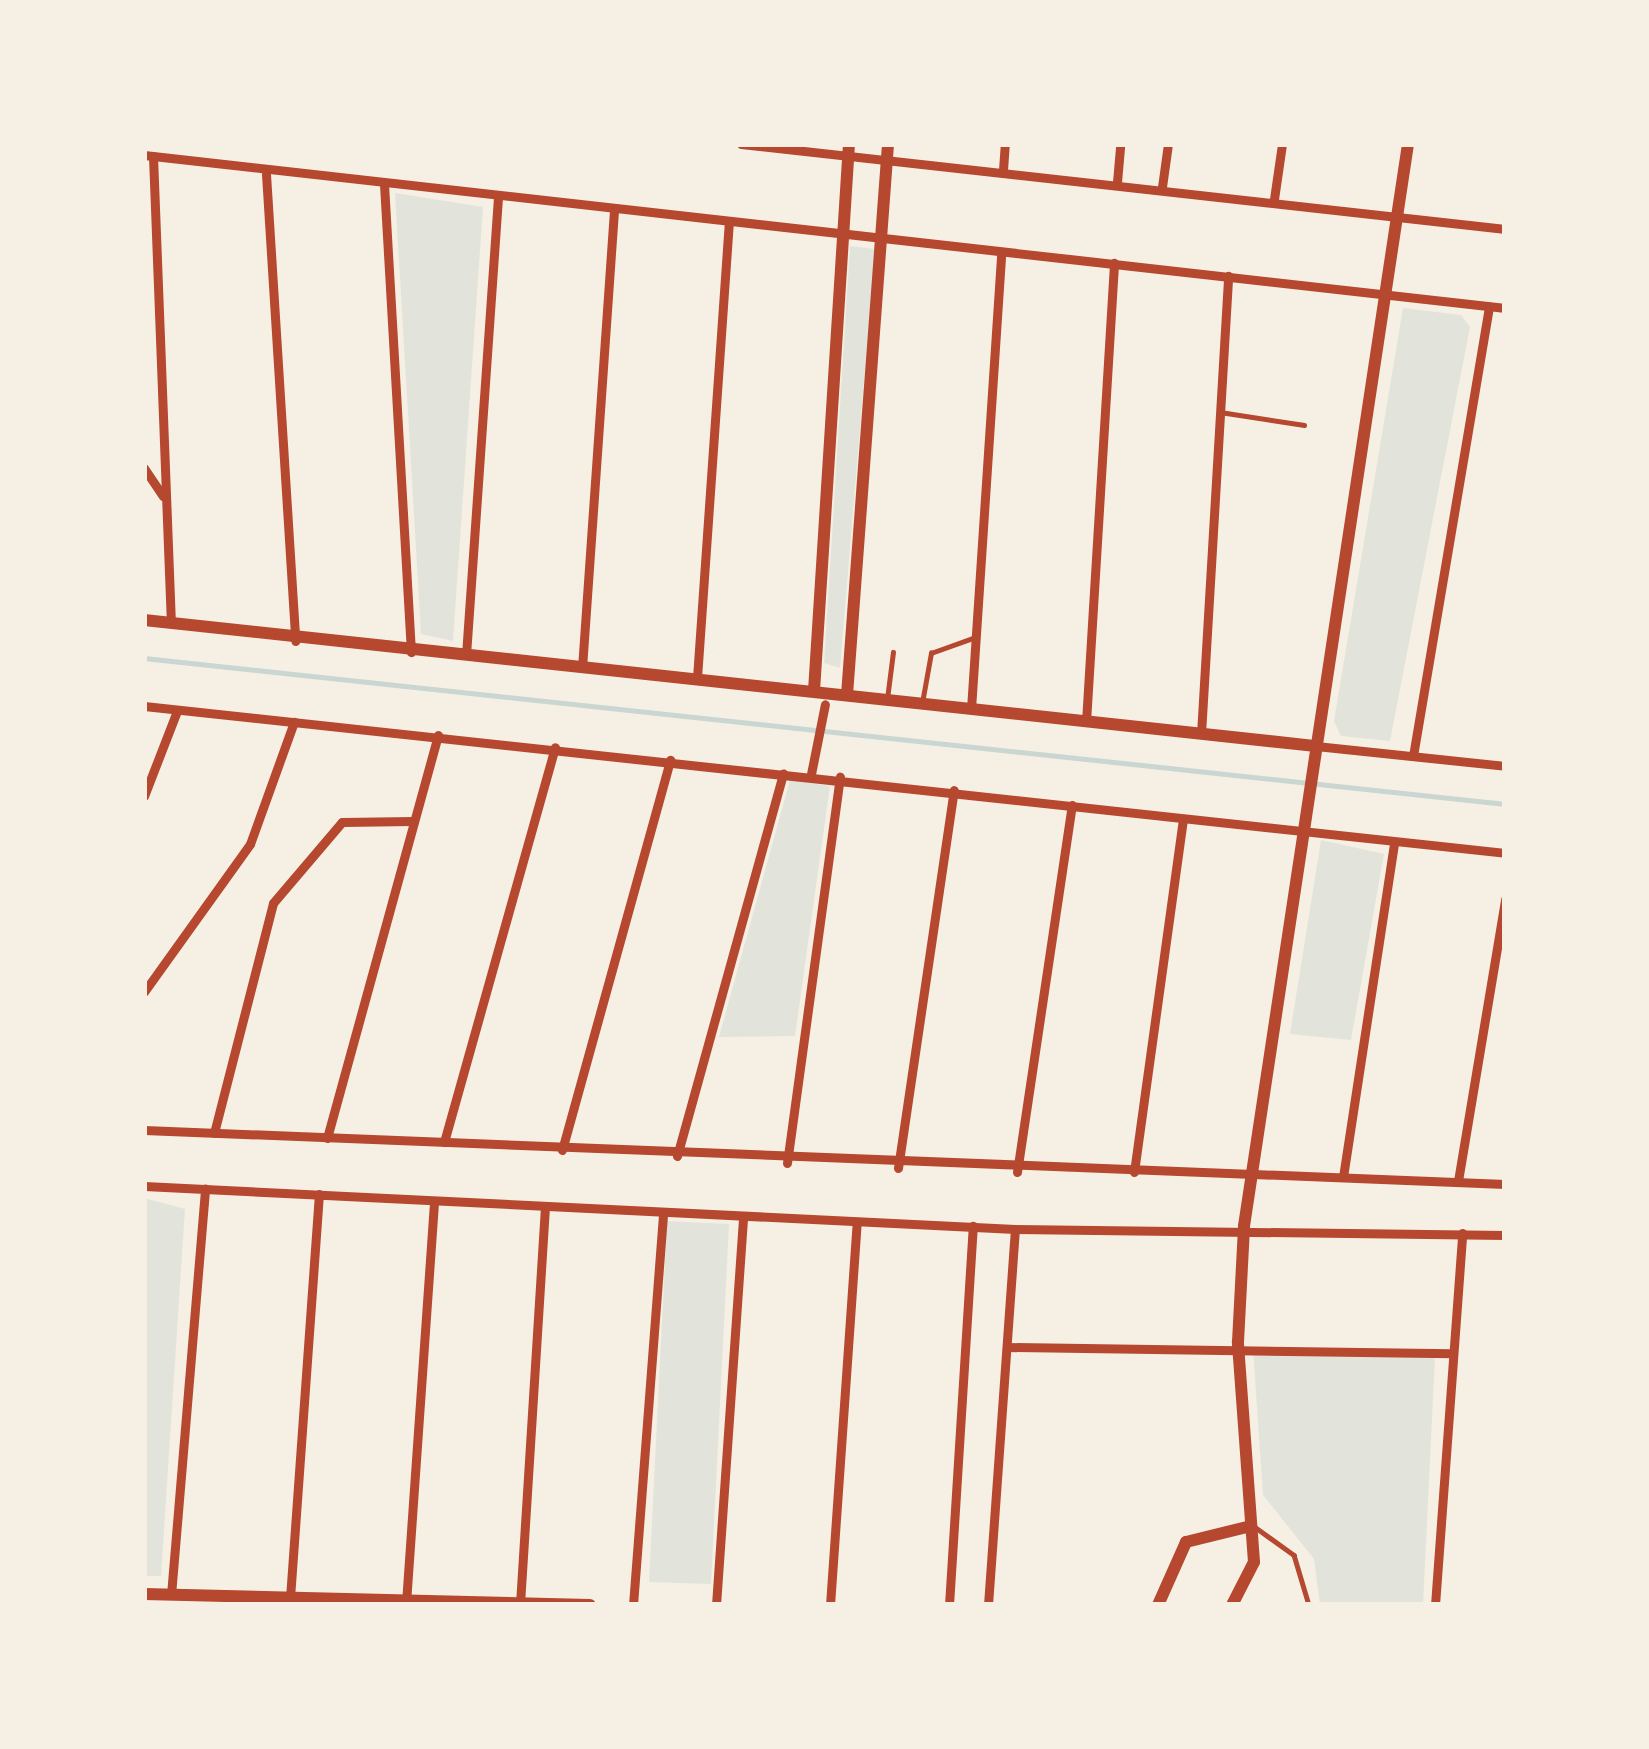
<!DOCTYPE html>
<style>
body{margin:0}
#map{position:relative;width:1649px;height:1749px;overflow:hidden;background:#f6efe4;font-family:Ubuntu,sans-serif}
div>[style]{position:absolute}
.green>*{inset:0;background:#e2e4dc}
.stream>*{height:4.5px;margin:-2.25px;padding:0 2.25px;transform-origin:2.25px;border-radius:2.25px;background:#c9d6d2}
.service>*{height:4.5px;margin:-2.25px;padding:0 2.25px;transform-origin:2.25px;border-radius:2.25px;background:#b5482f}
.minor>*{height:9px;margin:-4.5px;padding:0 4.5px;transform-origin:4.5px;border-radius:4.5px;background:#b5482f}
.tertiary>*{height:12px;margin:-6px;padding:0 6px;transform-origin:6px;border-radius:6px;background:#b5482f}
span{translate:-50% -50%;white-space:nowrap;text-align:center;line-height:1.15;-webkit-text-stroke:10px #f6efe4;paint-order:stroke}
.frame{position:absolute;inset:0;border:147px solid #f6efe4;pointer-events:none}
</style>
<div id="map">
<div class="green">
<div style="clip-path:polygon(395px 193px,483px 207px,453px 641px,421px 634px)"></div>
<div style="clip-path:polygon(850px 246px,875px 249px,840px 668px,824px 663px)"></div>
<div style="clip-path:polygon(1403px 308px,1461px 315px,1470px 327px,1390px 741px,1341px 736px,1334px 721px)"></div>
<div style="clip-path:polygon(790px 780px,830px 786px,795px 1036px,719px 1037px)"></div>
<div style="clip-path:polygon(1321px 840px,1384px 854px,1351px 1040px,1290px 1034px)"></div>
<div style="clip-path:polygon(144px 1198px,185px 1209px,161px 1576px,144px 1576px)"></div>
<div style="clip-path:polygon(667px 1221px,729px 1224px,711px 1584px,649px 1582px)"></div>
<div style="clip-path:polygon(1253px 1349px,1435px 1357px,1423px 1605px,1320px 1605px,1314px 1559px,1263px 1495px)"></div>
</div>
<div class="stream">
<div style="left:144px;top:658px;width:1369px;rotate:6.12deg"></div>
</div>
<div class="service">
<div style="left:1220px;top:412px;width:85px;rotate:8.8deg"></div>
<div style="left:887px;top:699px;width:47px;rotate:-82.7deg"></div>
<div style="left:922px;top:703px;width:51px;rotate:-79.8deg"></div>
<div style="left:931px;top:653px;width:48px;rotate:-19.6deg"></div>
<div style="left:1255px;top:1527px;width:48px;rotate:35.7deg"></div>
<div style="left:1294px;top:1555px;width:52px;rotate:73.3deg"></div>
</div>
<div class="minor">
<div style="left:741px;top:144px;width:769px;rotate:6.35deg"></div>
<div style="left:144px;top:155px;width:1370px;rotate:6.41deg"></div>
<div style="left:153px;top:156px;width:467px;rotate:87.8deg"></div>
<div style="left:1003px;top:170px;width:26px;rotate:-86deg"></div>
<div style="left:266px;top:174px;width:468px;rotate:86.4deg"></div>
<div style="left:1117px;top:182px;width:38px;rotate:-85deg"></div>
<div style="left:384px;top:184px;width:469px;rotate:86.7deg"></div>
<div style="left:1162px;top:187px;width:43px;rotate:-82.1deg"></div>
<div style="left:1274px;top:199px;width:56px;rotate:-81.7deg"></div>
<div style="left:144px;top:468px;width:34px;rotate:56deg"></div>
<div style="left:466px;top:655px;width:459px;rotate:-86deg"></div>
<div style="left:582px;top:668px;width:459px;rotate:-86deg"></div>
<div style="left:697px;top:678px;width:456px;rotate:-86deg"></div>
<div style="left:144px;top:706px;width:1369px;rotate:6.16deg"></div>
<div style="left:971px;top:709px;width:458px;rotate:-86.2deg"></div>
<div style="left:1086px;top:722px;width:460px;rotate:-86.5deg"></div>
<div style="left:1201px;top:734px;width:459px;rotate:-86.6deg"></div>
<div style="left:1316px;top:746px;width:190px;rotate:6deg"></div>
<div style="left:1413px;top:756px;width:456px;rotate:-80.4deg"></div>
<div style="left:811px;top:774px;width:71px;rotate:-78.7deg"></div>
<div style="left:144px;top:796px;width:91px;rotate:-68.8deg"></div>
<div style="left:144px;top:992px;width:182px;rotate:-54.4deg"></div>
<div style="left:250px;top:844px;width:130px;rotate:-70.2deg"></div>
<div style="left:144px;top:1130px;width:1362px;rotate:2.27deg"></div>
<div style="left:214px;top:1133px;width:237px;rotate:-75.6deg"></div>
<div style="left:273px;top:903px;width:106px;rotate:-49.6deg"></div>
<div style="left:342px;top:822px;width:71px;rotate:-0.8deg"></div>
<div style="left:327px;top:1138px;width:418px;rotate:-74.6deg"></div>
<div style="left:444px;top:1142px;width:410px;rotate:-74.3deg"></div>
<div style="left:562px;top:1150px;width:405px;rotate:-74.5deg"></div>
<div style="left:677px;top:1156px;width:397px;rotate:-74.5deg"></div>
<div style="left:787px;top:1163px;width:390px;rotate:-82.2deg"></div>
<div style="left:898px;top:1168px;width:382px;rotate:-81.6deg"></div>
<div style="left:1017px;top:1172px;width:371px;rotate:-81.5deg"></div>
<div style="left:1134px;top:1172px;width:356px;rotate:-82.1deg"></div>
<div style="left:1343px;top:1177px;width:339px;rotate:-81.3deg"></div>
<div style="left:1458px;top:1181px;width:286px;rotate:-80.5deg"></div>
<div style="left:144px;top:1186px;width:872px;rotate:2.83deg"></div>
<div style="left:1015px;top:1229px;width:490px;rotate:0.7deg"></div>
<div style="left:1007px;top:1347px;width:445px;rotate:0.8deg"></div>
<div style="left:171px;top:1595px;width:408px;rotate:-85.2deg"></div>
<div style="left:290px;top:1598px;width:405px;rotate:-85.9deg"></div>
<div style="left:406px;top:1603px;width:402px;rotate:-86deg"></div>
<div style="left:520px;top:1604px;width:397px;rotate:-86.4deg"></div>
<div style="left:633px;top:1605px;width:392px;rotate:-85.6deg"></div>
<div style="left:716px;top:1605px;width:388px;rotate:-86deg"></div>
<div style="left:830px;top:1605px;width:384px;rotate:-86deg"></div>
<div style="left:949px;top:1605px;width:380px;rotate:-86.4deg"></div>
<div style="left:988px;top:1605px;width:377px;rotate:-85.9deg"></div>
<div style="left:1435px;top:1605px;width:373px;rotate:-85.8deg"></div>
</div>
<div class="tertiary">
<div style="left:144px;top:620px;width:1179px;rotate:6.14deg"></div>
<div style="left:814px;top:691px;width:548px;rotate:-86.34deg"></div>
<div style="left:847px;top:695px;width:553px;rotate:-85.74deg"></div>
<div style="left:144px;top:1594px;width:446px;rotate:1.4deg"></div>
<div style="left:1158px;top:1605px;width:69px;rotate:-66deg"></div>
<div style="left:1186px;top:1542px;width:67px;rotate:-13.8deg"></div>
<div style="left:1232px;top:1605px;width:48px;rotate:-62.9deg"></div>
<div style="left:1254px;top:1562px;width:221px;rotate:-94.2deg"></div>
<div style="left:1238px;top:1342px;width:116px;rotate:-87deg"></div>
<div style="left:1244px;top:1226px;width:1094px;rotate:-81.38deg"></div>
</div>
<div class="frame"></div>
</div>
